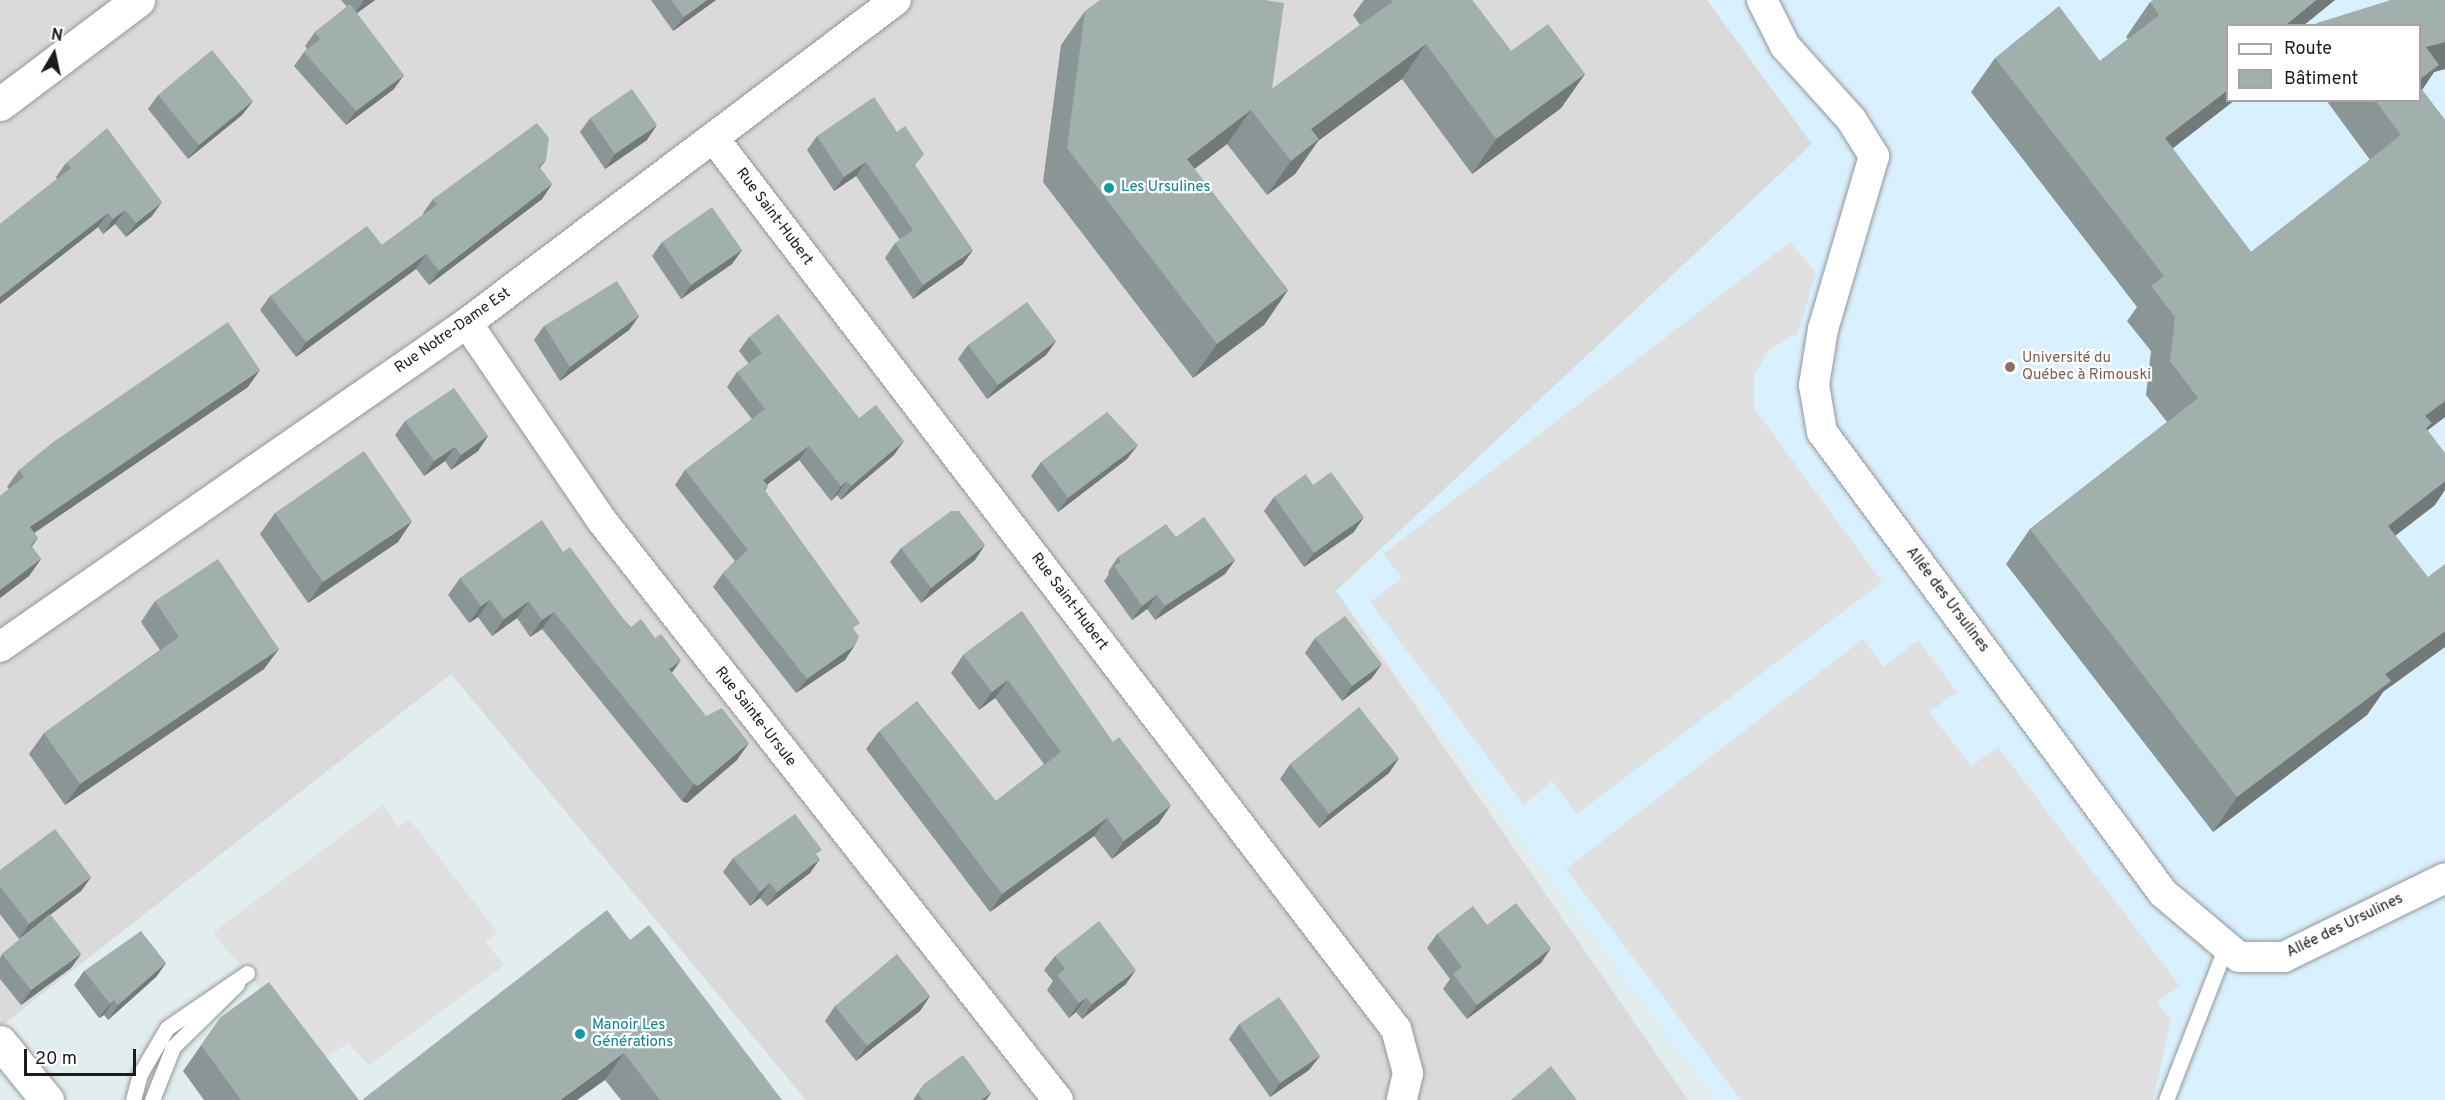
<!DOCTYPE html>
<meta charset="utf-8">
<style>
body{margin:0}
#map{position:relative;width:2445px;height:1100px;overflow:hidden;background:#e1edee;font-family:Overpass,sans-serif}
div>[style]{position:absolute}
.residential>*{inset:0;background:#d9dad9}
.education>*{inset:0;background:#d9f0ff}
.parking>*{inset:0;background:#e0e0e0}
.roads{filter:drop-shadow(0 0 2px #969696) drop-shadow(0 0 2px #969696)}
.service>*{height:15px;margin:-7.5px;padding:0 7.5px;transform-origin:7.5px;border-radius:7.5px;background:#fff}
.minor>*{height:30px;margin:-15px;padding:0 15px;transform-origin:15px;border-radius:15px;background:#fff}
.tertiary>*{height:33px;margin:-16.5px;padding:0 16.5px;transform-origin:16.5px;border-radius:16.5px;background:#fff}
.wall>*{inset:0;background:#8a9695}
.shaded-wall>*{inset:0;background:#717a79}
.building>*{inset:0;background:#a1afad}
.dots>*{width:16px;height:16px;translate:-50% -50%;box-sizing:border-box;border:3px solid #fff;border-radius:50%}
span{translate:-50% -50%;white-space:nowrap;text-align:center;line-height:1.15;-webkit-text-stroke:4.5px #fff;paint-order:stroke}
.culture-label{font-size:15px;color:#0d838f}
.left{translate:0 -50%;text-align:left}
.street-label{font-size:15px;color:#1c1c1c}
.education-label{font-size:15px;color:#785e54}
.legend{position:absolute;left:2226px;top:24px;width:195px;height:78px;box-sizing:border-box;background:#fff;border:2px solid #a4a4a4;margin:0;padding:8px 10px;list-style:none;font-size:18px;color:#1c1c1c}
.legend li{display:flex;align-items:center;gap:12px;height:30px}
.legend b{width:30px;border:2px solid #a4a4a4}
.north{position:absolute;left:24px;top:24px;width:60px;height:60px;-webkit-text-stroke:4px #fff;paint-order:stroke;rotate:9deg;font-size:16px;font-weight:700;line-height:24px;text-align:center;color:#1c1c1c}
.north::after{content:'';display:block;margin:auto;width:21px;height:27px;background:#1c1c1c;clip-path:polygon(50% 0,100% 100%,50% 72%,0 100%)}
.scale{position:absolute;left:24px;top:1049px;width:112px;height:27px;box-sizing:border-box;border:3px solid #1c1c1c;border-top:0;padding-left:8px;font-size:18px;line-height:21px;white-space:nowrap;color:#1c1c1c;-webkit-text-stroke:4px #fff;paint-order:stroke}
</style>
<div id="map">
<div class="residential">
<div style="clip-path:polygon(0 0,1707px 0,1812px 144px,1336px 591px,1688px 1100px,806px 1100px,451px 674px,0 1027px)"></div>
</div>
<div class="education">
<div style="clip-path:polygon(evenodd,1707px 0,2445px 0,2445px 1100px,1716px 1100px,1336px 591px,1812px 144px,1707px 0,2228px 26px,2420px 26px,2420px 100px,2228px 100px,2228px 26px)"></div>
</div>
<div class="parking">
<div style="clip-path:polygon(1790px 242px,1816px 273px,1798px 333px,1769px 349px,1754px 375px,1754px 408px,1882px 582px,1577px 814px,1552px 781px,1524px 805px,1370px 602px,1402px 578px,1383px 554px)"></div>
<div style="clip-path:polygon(1863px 639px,1884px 667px,1918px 640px,1957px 692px,1929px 712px,1971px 766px,1998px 747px,2179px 985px,2157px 1002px,2171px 1020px,2153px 1100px,1741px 1100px,1566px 869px)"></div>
<div style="clip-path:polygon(383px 805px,398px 827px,410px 820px,498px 933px,485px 941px,504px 965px,369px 1065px,348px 1043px,321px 1060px,213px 933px)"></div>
</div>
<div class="roads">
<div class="service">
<div style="left:133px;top:1100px;width:27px;rotate:-75deg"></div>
<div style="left:140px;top:1074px;width:53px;rotate:-59.6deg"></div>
<div style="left:167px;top:1028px;width:97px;rotate:-34.5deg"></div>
<div style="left:152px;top:1100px;width:57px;rotate:-68.4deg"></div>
<div style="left:173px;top:1047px;width:90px;rotate:-44.5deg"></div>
<div style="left:2166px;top:1100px;width:165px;rotate:-68.7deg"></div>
</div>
<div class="minor">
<div style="left:1762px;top:0;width:51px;rotate:63.4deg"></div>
<div style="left:1785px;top:46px;width:98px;rotate:47.9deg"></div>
<div style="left:1851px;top:119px;width:44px;rotate:58.1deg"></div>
<div style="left:1874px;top:156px;width:180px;rotate:106.4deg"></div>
<div style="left:1823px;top:329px;width:57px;rotate:99.1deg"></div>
<div style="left:1814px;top:385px;width:48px;rotate:80.3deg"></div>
<div style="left:1822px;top:432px;width:573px;rotate:53.51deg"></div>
<div style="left:2163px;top:893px;width:99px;rotate:40.1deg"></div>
<div style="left:2239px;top:957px;width:45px"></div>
<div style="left:2284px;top:957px;width:179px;rotate:-26.1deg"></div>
<div style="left:715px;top:140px;width:1120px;rotate:52.55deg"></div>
<div style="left:1396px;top:1029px;width:46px;rotate:74.7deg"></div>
<div style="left:1408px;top:1073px;width:28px;rotate:103deg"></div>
<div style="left:467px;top:323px;width:240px;rotate:55.7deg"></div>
<div style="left:602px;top:521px;width:737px;rotate:51.78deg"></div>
<div style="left:0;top:647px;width:568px;rotate:-34.75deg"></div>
<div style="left:467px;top:323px;width:537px;rotate:-36.98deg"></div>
</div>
<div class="tertiary">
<div style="left:0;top:104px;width:173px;rotate:-37deg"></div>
<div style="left:0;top:1042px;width:75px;rotate:51deg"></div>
</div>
</div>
<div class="wall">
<div style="clip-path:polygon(341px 0,375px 0,357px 13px,394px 89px,346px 125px,294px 66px,304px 52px,307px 49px,305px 46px,315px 32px,347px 7px)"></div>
<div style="clip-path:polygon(651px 0,716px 0,673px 31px)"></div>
<div style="clip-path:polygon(1364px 0,1472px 0,1511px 51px,1585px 74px,1561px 108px,1472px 174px,1402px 79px,1318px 141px,1295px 174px,1267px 195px,1227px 144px,1194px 169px,1288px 290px,1264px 325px,1193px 378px,1043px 182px,1061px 45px,1085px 11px,1272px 89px,1360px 25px,1353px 15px)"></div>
<div style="clip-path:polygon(2445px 0,2445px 69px,2434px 72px,2422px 90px,2445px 120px,2445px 417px,2428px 430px,2435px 505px,2395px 535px,2383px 692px,2367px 715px,2213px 832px,2006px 564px,2030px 529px,2167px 422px,2146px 395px,2151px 351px,2127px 321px,2137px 307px,1971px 92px,1995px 58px,2100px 61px,2128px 39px,2126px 37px,2150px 2px,2228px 26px,2228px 100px,2235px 100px,2172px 148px,2251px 252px,2370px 160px,2326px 100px,2420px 100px,2420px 26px,2315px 26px,2317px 23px)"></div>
<div style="clip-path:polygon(158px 95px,253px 101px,242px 115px,188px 159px,148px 109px)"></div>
<div style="clip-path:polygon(590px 118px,647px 140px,605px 169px,580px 132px)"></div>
<div style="clip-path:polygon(817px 136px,915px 166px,963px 264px,913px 299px,885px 258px,895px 243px,900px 240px,856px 176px,834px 191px,807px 150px)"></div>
<div style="clip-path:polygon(546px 160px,540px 168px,552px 184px,542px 199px,429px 285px,416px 269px,296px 357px,260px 310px,270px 296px,382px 245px,424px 214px,423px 213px,433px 199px)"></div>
<div style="clip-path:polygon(66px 163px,152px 216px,126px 237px,115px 224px,103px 234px,98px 227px,0 304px,0 224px,57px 179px,56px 177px)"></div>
<div style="clip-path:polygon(662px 242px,742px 250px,732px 264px,681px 299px,652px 256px)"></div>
<div style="clip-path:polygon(639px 316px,629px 330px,560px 381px,534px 340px,544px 326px)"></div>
<div style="clip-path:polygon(749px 337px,859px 418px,894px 455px,841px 500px,837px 495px,831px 501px,799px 460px,767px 485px,768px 486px,765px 491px,854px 631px,845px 660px,796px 693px,713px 587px,723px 573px,735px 561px,675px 485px,685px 470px,752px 419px,727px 387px,737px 372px,749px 364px,739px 351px)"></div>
<div style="clip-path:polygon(1056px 341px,1046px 355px,987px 399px,958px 359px,968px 345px)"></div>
<div style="clip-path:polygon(248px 387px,34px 533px,38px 538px,32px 547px,41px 559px,29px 576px,0 598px,0 496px,9px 489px,7px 487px,19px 470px)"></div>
<div style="clip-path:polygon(405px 421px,488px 436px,478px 451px,451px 470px,445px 461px,424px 476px,395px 435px)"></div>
<div style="clip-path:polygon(1127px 459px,1058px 512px,1031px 476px,1041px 462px)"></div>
<div style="clip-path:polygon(1313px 485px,1354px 532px,1304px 567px,1264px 511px,1274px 497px)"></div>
<div style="clip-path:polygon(275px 513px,398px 542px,308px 603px,260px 534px)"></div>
<div style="clip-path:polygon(1176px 537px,1235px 560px,1225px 574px,1155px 620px,1147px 609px,1132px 620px,1104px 581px,1109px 574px,1108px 572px,1118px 557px)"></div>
<div style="clip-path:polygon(901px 548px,975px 560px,921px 603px,890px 562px)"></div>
<div style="clip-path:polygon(563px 552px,672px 673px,737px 760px,687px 803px,682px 801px,542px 629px,530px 637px,517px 618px,492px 636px,478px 617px,469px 623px,448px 595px,460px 578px)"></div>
<div style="clip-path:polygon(155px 601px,264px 669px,65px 805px,29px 754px,44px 733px,160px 650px,141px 622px)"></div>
<div style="clip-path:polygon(1022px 611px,1159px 823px,1112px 859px,1094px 836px,990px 912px,866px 749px,879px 731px,996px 801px,1044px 764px,995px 698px,979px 710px,951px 673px,963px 655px)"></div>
<div style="clip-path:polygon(1315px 638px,1372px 678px,1342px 701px,1305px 653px)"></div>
<div style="clip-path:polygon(1399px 758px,1389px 773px,1319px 828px,1280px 779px,1290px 764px)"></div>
<div style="clip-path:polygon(818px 856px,810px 873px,767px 906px,760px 898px,750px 906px,723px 872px,733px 858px)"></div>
<div style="clip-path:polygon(0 870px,91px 877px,81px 891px,50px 915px,81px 954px,71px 968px,21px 1005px,0 979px,0 958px,2px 954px,35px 927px,19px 939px,0 914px)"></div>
<div style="clip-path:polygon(1487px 925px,1541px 963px,1467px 1019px,1443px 989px,1450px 979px,1427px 948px,1437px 934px)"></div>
<div style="clip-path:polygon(630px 940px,782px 1100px,621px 1100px,605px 1080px)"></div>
<div style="clip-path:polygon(1055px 956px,1126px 984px,1082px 1019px,1076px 1012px,1069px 1018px,1047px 990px,1053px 981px,1044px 970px)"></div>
<div style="clip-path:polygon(166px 963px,156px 977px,108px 1020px,104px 1015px,99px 1018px,74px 985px,84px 971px)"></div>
<div style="clip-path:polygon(930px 996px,920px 1011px,856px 1061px,825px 1021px,835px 1006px)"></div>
<div style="clip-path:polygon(221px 1017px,359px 1100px,204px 1100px,183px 1071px)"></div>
<div style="clip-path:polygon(1239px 1024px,1320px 1056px,1309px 1070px,1270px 1097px,1229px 1039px)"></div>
<div style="clip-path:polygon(924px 1084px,991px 1093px,986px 1100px,913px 1100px)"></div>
</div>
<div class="shaded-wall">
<div style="clip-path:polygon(364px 0,375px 0,353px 16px)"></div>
<div style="clip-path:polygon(707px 0,716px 0,673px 31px,684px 17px)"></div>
<div style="clip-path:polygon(2316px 0,2335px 0,2303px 26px,2284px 26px)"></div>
<div style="clip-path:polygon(2445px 42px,2445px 69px,2434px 72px,2420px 93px,2420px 79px,2426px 47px)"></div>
<div style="clip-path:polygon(1426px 44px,1402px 79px,1318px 141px,1295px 174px,1267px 195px,1291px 161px,1311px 129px)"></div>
<div style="clip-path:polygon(1585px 74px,1561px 108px,1472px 174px,1496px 139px)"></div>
<div style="clip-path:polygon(404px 75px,394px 89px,346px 125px,356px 111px)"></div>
<div style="clip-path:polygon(2228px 90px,2228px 100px,2235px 100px,2141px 173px,2165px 138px)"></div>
<div style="clip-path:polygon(253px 101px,242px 115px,188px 159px,199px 145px)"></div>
<div style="clip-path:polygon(1251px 110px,1227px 144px,1163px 193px,1187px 159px)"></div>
<div style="clip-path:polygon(657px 125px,647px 140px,605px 169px,615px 154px)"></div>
<div style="clip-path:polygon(866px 162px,856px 176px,834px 191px,844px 177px)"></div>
<div style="clip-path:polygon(552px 184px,542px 199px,429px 285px,439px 271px)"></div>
<div style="clip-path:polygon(162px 202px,152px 216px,126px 237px,136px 223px)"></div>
<div style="clip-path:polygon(125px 210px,115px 224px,103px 234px,113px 219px)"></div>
<div style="clip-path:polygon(108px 213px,98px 227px,0 304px,0 297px)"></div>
<div style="clip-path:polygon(742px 250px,732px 264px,681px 299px,691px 285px)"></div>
<div style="clip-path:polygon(973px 250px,963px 264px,913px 299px,923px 285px)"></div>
<div style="clip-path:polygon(426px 254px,416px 269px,296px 357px,306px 342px)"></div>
<div style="clip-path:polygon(1288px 290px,1264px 325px,1193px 378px,1217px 344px)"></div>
<div style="clip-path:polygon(639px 316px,629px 330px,560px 381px,570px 367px)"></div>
<div style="clip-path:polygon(1056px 341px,1046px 355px,987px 399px,998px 385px)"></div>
<div style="clip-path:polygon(260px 370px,248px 387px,18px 544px,30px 527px)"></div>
<div style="clip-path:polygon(2445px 401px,2445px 417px,2425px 432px,2425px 416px)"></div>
<div style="clip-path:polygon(488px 436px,478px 451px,451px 470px,461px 455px)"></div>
<div style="clip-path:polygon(904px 441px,894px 455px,841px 500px,851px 486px)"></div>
<div style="clip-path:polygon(1138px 445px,1127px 459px,1058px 512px,1068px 498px)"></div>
<div style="clip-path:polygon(809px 446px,799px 460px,753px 495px,763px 480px)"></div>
<div style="clip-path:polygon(455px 447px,445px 461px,424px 476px,434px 461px)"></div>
<div style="clip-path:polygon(847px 481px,837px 495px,831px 501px,841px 486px)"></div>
<div style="clip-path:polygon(2445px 481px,2445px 490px,2435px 505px,2364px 560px,2388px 526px)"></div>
<div style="clip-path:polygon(1364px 517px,1354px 532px,1304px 567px,1314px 553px)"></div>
<div style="clip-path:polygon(412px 521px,398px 542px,308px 603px,323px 582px)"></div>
<div style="clip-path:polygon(985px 545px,975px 560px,921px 603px,931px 588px)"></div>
<div style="clip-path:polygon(41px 559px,29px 576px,0 598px,0 590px)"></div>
<div style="clip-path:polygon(1235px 560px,1225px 574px,1155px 620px,1165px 606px)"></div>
<div style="clip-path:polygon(1157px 595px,1147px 609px,1132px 620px,1142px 606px)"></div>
<div style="clip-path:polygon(490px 600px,478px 617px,469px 623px,481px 606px)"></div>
<div style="clip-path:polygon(529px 601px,517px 618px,492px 636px,504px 619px)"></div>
<div style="clip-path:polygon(554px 612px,542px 629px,530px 637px,542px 620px)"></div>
<div style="clip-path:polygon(2445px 631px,2445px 647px,2383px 692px,2367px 715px,2213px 832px,2237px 797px,2385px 674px)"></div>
<div style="clip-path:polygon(855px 645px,845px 660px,796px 693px,807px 679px)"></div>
<div style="clip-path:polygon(279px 649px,264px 669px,65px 805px,80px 784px)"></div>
<div style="clip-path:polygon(681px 660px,669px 677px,669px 669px)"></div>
<div style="clip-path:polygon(1382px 664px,1372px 678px,1342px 701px,1352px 686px)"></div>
<div style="clip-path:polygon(1008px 680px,995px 698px,979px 710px,992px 692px)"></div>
<div style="clip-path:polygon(749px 743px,737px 760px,687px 803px,682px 801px,694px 784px)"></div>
<div style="clip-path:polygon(1399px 758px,1389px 773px,1319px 828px,1329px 814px)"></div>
<div style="clip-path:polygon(1171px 805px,1159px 823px,1112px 859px,1124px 841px)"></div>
<div style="clip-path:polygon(1107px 818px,1094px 836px,990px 912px,1002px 894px)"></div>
<div style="clip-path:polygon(820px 859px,810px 873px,767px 906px,777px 892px)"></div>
<div style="clip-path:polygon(91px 877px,81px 891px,19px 939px,29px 924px)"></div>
<div style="clip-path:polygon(770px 883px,760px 898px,750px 906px,760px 892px)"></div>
<div style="clip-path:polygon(1551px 948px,1541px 963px,1467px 1019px,1477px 1005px)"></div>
<div style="clip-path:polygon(81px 954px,71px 968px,21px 1005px,31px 990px)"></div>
<div style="clip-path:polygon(166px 963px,156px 977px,108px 1020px,118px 1005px)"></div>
<div style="clip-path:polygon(1136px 970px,1126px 984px,1082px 1019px,1092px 1004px)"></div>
<div style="clip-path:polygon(930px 996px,920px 1011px,856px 1061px,867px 1046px)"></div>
<div style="clip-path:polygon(1086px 998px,1076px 1012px,1069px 1018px,1079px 1003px)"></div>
<div style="clip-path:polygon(114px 1000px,104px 1015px,99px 1018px,110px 1004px)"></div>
<div style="clip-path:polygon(624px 1053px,605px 1080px,577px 1100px,560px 1100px)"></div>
<div style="clip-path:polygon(1320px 1056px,1309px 1070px,1270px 1097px,1280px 1083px)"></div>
<div style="clip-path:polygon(991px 1093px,986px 1100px,981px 1100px)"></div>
</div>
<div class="building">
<div style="clip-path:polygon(671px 0,707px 0,684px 17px)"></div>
<div style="clip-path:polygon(1100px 0,1265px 0,1284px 3px,1272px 89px,1392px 2px,1391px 0,1472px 0,1511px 51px,1548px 24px,1585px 74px,1496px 139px,1426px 44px,1311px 129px,1319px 139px,1291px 161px,1251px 110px,1187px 159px,1288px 290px,1217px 344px,1067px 148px,1085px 11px)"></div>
<div style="clip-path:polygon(2153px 0,2316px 0,2284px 26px,2228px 26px,2228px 90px,2165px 138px,2251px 252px,2401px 135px,2375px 100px,2420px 100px,2420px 87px,2445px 120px,2445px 401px,2425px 416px,2432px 423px,2426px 428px,2445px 453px,2445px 481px,2388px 526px,2428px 577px,2445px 564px,2445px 631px,2385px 674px,2391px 681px,2237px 797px,2030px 529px,2198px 398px,2170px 361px,2175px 317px,2151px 286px,2164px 276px,1995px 58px,2059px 6px,2100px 61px,2159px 15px,2150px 2px)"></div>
<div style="clip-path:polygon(2391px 0,2445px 0,2445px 42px,2426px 47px,2439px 65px,2420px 79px,2420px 26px,2319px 26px,2317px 23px)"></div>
<div style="clip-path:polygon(350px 4px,404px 75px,356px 111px,304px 52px,320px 39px,315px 32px)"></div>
<div style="clip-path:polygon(212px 50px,253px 101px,199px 145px,158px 95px)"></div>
<div style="clip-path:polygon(632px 89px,657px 125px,615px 154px,590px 118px)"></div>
<div style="clip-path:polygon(874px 97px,897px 132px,905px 126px,924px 154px,915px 165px,973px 250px,923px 285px,895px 243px,913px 230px,866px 162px,844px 177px,817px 136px)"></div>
<div style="clip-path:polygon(537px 123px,549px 138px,546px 160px,538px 166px,552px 184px,439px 271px,426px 254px,306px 342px,270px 296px,367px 226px,382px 245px,437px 205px,433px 199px)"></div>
<div style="clip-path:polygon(107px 128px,162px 202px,136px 223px,125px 210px,113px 219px,108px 213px,0 297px,0 224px,71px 168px,66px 163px)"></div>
<div style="clip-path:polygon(712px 207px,742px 250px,691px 285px,662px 242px)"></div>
<div style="clip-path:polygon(617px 281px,639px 316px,570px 367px,544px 326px)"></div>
<div style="clip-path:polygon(1027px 302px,1056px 341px,998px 385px,968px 345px)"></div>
<div style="clip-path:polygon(778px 314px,859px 418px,876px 405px,904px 441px,851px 486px,847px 481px,841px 486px,809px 446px,763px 480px,768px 486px,764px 489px,860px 623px,853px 628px,859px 637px,855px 645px,807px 679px,723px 573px,748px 550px,685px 470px,765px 409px,737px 372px,762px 353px,749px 337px)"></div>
<div style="clip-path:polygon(228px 322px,260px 370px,30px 527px,38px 538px,30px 545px,41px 559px,0 590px,0 496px,24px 477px,19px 470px,52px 443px)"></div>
<div style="clip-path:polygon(454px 388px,488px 436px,461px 455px,455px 447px,434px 461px,405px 421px)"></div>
<div style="clip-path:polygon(1107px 412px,1138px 445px,1068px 498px,1041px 462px)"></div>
<div style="clip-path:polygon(364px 451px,412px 521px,323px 582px,275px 513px)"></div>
<div style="clip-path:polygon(1331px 472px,1364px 517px,1314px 553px,1274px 497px,1306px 474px,1313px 485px)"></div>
<div style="clip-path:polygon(951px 511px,959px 511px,985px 545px,931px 588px,901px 548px)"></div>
<div style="clip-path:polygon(1204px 517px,1235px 560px,1165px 606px,1157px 595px,1142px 606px,1114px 566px,1121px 562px,1118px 557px,1166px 524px,1176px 537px)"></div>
<div style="clip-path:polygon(542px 520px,563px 552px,570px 547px,630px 628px,641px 619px,655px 638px,661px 634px,681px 660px,669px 669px,706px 716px,722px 708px,749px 743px,698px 786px,694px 784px,554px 612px,542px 620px,529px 601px,504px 619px,490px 600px,481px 606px,460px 578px)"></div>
<div style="clip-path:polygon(218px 559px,279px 649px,80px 784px,44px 733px,179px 637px,155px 601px)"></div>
<div style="clip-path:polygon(1022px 611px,1113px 742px,1119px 737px,1171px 805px,1124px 841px,1107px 818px,1002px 894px,879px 731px,917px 701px,996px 801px,1061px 752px,1008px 680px,992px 692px,963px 655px)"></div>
<div style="clip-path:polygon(1345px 616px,1382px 664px,1352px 686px,1315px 638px)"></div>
<div style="clip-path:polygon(1359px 707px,1399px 758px,1329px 814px,1290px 764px)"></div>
<div style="clip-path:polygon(795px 814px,822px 850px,816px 854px,820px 859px,777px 892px,770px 883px,760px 892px,733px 858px)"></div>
<div style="clip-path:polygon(55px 829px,91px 877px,29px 924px,0 886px,0 870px)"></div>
<div style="clip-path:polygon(1516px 903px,1551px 948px,1477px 1005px,1453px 974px,1462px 967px,1437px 934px,1473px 906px,1487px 925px)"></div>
<div style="clip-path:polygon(607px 910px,630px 940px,649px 925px,782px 1100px,660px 1100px,624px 1053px,560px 1100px,362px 1100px)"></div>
<div style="clip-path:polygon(50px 914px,81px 954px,31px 990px,2px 954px)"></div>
<div style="clip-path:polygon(1099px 921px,1136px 970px,1092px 1004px,1086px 998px,1079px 1003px,1057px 975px,1065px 969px,1055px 956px)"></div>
<div style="clip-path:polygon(141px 931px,166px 963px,118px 1005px,114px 1000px,110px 1004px,84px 971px)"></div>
<div style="clip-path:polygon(897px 954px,930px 996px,867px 1046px,835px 1006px)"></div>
<div style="clip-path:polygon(269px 982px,359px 1100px,241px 1100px,201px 1045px,221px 1017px)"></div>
<div style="clip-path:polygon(1279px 997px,1320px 1056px,1280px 1083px,1239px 1024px)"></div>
<div style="clip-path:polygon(963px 1055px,991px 1093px,981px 1100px,923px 1100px,918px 1094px,924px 1084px)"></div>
<div style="clip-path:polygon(1551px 1066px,1577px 1100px,1511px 1100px)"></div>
</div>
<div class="dots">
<div style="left:1109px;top:188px;background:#0f9aa8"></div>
<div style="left:2010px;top:367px;background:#8d6e63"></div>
<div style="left:580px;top:1034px;background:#0f9aa8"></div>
</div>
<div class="culture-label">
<span class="left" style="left:1121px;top:188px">Les Ursulines</span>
<span class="left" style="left:592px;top:1034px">Manoir Les<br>Générations</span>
</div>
<div class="street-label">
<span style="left:774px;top:217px;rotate:53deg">Rue Saint-Hubert</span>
<span style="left:453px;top:331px;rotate:-35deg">Rue Notre-Dame Est</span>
<span style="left:1947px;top:600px;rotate:53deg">Allée des Ursulines</span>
<span style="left:1069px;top:602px;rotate:53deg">Rue Saint-Hubert</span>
<span style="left:755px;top:717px;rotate:52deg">Rue Sainte-Ursule</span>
<span style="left:2345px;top:926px;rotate:-26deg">Allée des Ursulines</span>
</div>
<div class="education-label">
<span class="left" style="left:2022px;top:367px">Université du<br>Québec à Rimouski</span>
</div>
<ul class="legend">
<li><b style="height:8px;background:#fff"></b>Route</li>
<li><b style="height:16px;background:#a1afad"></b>Bâtiment</li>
</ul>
<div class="north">N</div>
<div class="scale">20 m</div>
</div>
